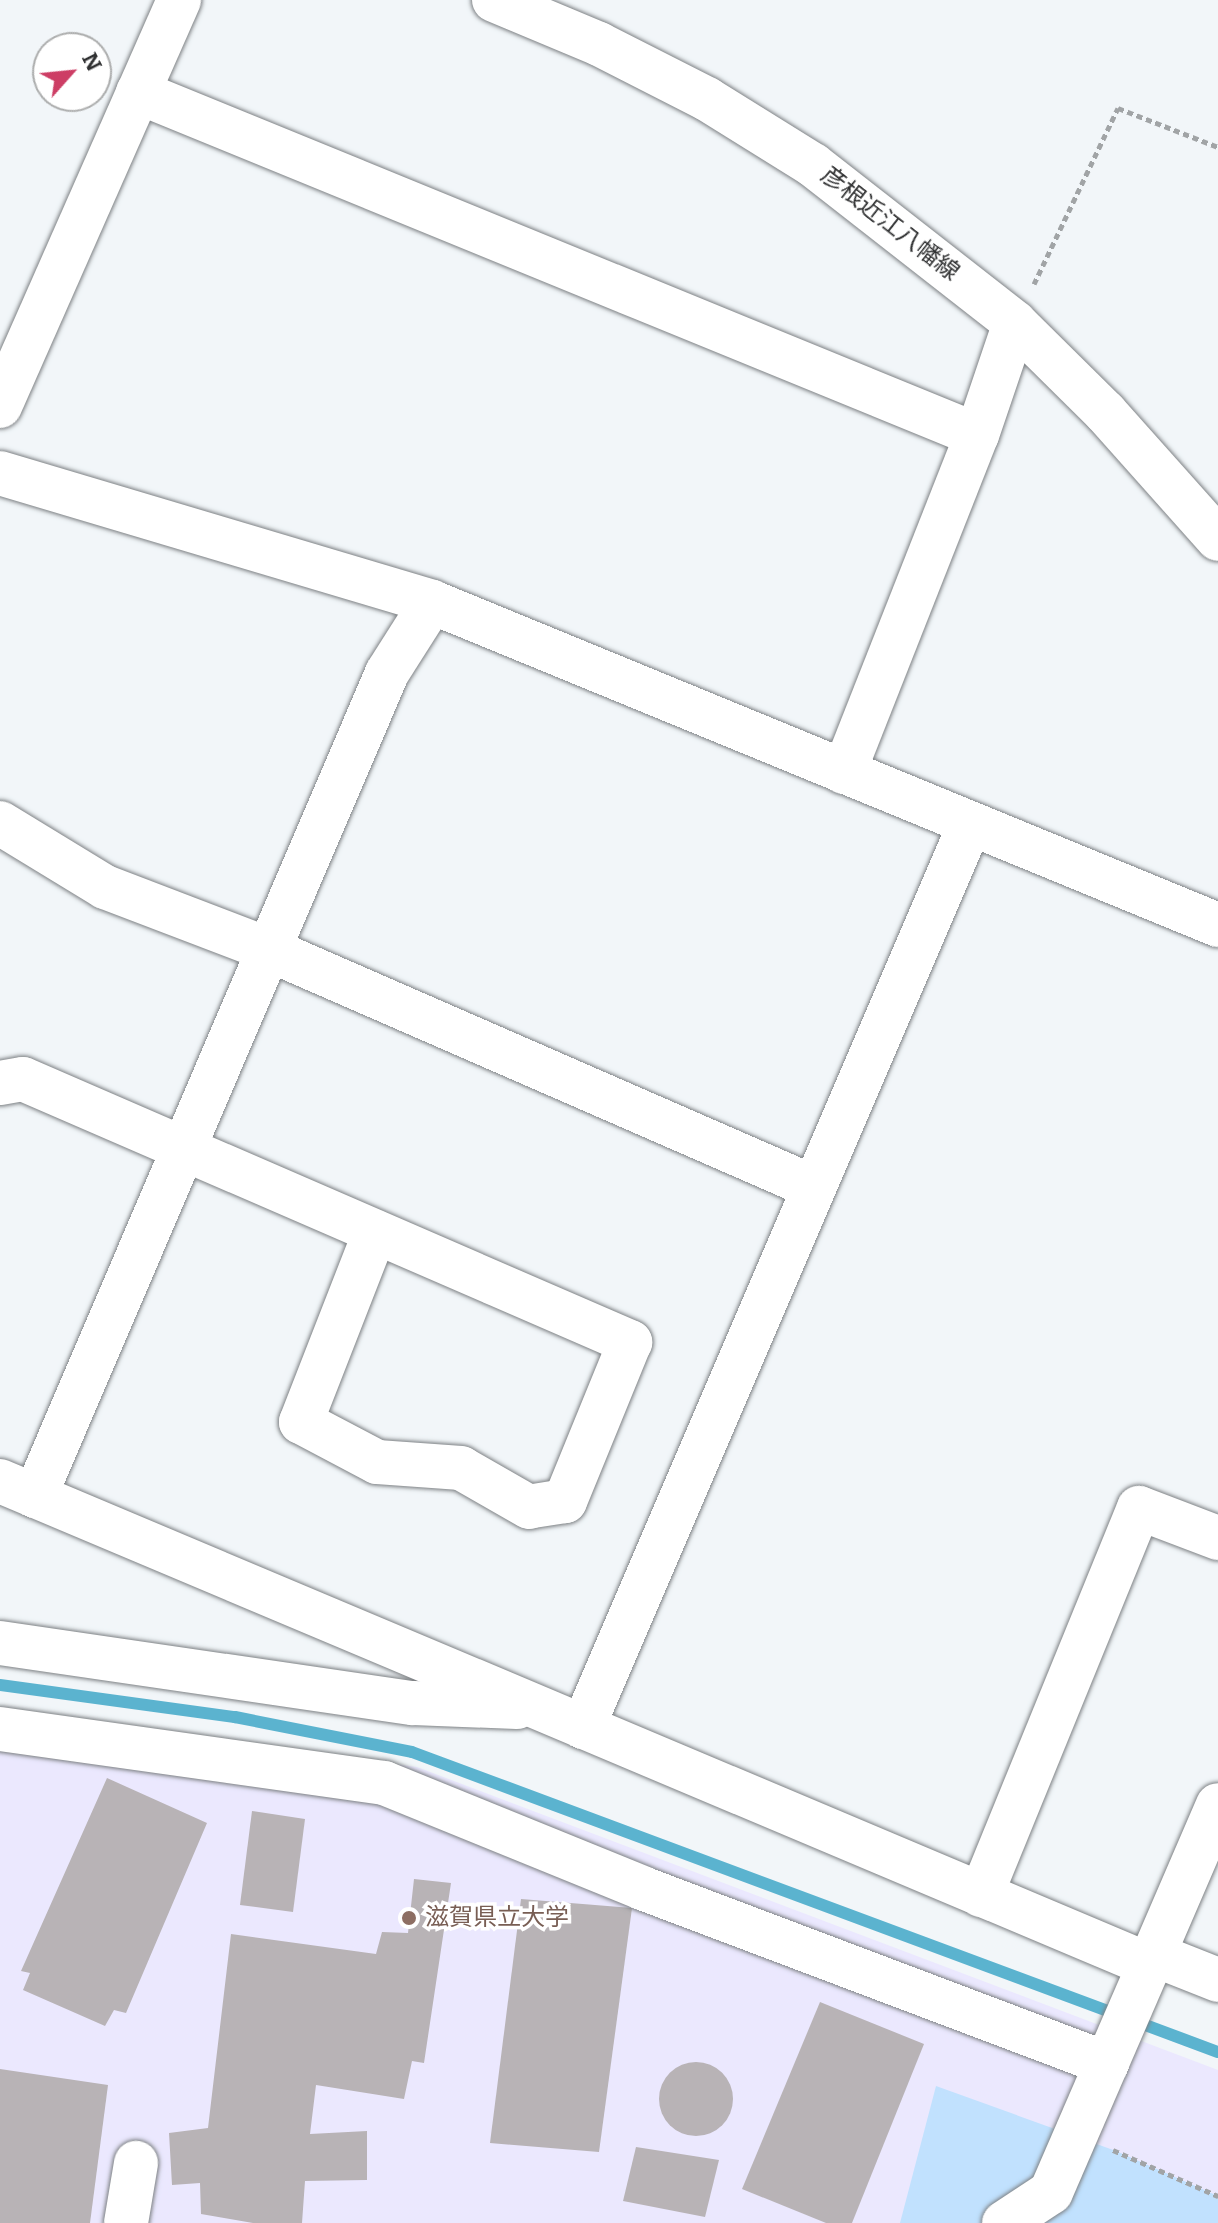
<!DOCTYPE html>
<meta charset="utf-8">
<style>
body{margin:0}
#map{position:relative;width:1218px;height:2223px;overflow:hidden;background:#f2f6f9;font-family:Bitter,"Noto Sans JP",serif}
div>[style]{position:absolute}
.education>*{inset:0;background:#ebe8fe}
.green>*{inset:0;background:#c1e1fe}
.stream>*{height:12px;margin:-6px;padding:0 6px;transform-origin:6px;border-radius:6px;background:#5bb3cf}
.building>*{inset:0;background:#b8b3b6}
.round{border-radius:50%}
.path>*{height:5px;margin-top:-2.5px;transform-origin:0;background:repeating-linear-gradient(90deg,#a1a4a6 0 6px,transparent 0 10px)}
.roads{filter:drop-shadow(0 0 2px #7d8184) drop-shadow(0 0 2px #7d8184)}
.minor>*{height:44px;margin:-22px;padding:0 22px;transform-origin:22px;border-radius:22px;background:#fff}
.major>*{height:44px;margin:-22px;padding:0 22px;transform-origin:22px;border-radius:22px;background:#fff}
.dots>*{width:22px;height:22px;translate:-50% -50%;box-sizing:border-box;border:4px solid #fff;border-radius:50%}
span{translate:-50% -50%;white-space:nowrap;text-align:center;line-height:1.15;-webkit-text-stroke:7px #fff;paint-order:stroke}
.street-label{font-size:24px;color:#303132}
.education-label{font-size:24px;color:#785e54}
.left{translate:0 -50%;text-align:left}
.north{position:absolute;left:32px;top:32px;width:80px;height:80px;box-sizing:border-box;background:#fff;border:2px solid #acadad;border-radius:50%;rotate:63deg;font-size:22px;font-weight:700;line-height:32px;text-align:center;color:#303132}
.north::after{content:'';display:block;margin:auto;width:28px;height:36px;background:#cd3e65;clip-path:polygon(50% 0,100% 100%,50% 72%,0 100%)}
</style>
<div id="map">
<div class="education">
<div style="clip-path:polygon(0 1710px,417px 1767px,1218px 2070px,1218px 2223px,0 2223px)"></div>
</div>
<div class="green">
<div style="clip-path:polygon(936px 2086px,1116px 2151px,1218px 2196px,1218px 2223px,900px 2223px)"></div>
</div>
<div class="stream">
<div style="left:0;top:1685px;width:237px;rotate:7.8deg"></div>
<div style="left:235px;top:1717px;width:180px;rotate:11.2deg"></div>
<div style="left:412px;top:1752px;width:860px;rotate:20.42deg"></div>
</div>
<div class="building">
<div style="clip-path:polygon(107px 1778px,207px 1823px,126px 2013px,114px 2010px,105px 2026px,23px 1990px,30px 1973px,21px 1971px)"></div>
<div style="clip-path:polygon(252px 1811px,305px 1819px,293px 1912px,240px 1905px)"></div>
<div style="clip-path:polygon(414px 1879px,451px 1883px,424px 2063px,412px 2061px,404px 2099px,316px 2085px,310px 2134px,367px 2131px,367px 2180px,305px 2181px,302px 2223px,253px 2223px,201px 2214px,200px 2183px,172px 2185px,169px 2133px,208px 2128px,231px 1934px,376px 1954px,382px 1932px,408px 1933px)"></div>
<div style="clip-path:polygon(521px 1899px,632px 1908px,599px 2152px,490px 2143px)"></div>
<div style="clip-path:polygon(820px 2002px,924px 2044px,852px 2223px,826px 2223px,742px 2189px)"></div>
<div class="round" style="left:659px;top:2062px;width:74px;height:74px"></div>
<div style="clip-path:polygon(0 2069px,108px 2085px,90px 2223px,0 2223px)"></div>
<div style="clip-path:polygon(636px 2147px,719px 2160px,705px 2217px,623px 2201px)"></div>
</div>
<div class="path">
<div style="left:1034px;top:284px;width:195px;rotate:-64.5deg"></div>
<div style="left:1118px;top:108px;width:107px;rotate:21.3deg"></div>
<div style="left:1113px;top:2150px;width:115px;rotate:23.7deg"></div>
</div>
<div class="roads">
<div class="minor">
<div style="left:138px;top:92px;width:906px;rotate:22.24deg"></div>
<div style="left:977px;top:435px;width:118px;rotate:-71.3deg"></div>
<div style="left:0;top:406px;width:444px;rotate:-66.2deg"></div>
<div style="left:0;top:473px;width:451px;rotate:16.6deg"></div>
<div style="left:432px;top:602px;width:850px;rotate:22.34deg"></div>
<div style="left:844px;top:772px;width:362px;rotate:-68.5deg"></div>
<div style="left:0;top:823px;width:123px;rotate:31.4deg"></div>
<div style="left:105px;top:887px;width:177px;rotate:20.9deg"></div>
<div style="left:270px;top:950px;width:592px;rotate:23.58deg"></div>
<div style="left:0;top:1083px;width:23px;rotate:-10deg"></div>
<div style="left:23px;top:1079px;width:662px;rotate:23.43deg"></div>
<div style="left:630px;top:1342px;width:172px;rotate:112.2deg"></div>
<div style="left:565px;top:1501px;width:36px;rotate:171deg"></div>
<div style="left:529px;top:1507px;width:78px;rotate:-150.2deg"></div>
<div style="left:461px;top:1468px;width:84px;rotate:-175.9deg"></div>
<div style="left:377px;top:1462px;width:86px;rotate:-152.2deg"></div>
<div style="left:301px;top:1422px;width:204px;rotate:-68.7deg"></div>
<div style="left:0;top:1481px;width:1247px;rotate:22.84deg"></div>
<div style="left:1149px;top:1965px;width:174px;rotate:-66.7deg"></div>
<div style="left:35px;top:1496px;width:895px;rotate:-66.84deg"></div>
<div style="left:387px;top:673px;width:84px;rotate:-57.6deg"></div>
<div style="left:0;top:1643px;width:417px;rotate:8.3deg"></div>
<div style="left:413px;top:1703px;width:104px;rotate:2.2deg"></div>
<div style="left:583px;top:1727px;width:982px;rotate:-66.8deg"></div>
<div style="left:0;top:1729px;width:388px;rotate:8deg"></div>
<div style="left:384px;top:1783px;width:279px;rotate:22.1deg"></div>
<div style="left:642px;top:1888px;width:497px;rotate:20.7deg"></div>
<div style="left:981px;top:1895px;width:418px;rotate:-67.8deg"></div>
<div style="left:1139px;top:1508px;width:85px;rotate:20.8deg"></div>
<div style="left:1155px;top:1955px;width:68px;rotate:21.6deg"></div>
<div style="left:126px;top:2223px;width:61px;rotate:-80.5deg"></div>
<div style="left:1004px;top:2223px;width:56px;rotate:-33.4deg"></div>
<div style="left:1051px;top:2192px;width:247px;rotate:-66.6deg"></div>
</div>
<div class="major">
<div style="left:494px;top:0;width:114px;rotate:22.7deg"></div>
<div style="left:599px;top:44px;width:121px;rotate:27deg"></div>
<div style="left:707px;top:99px;width:125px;rotate:31.9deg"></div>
<div style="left:813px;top:165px;width:256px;rotate:38deg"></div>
<div style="left:1015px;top:323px;width:127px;rotate:44.7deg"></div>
<div style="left:1105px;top:412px;width:170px;rotate:48.3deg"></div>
</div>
</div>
<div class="dots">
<div style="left:409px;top:1918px;background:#8d6e63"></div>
</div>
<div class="street-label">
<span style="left:890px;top:224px;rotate:38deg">彦根近江八幡線</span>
</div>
<div class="education-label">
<span class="left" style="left:425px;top:1918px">滋賀県立大学</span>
</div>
<div class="north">N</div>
</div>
